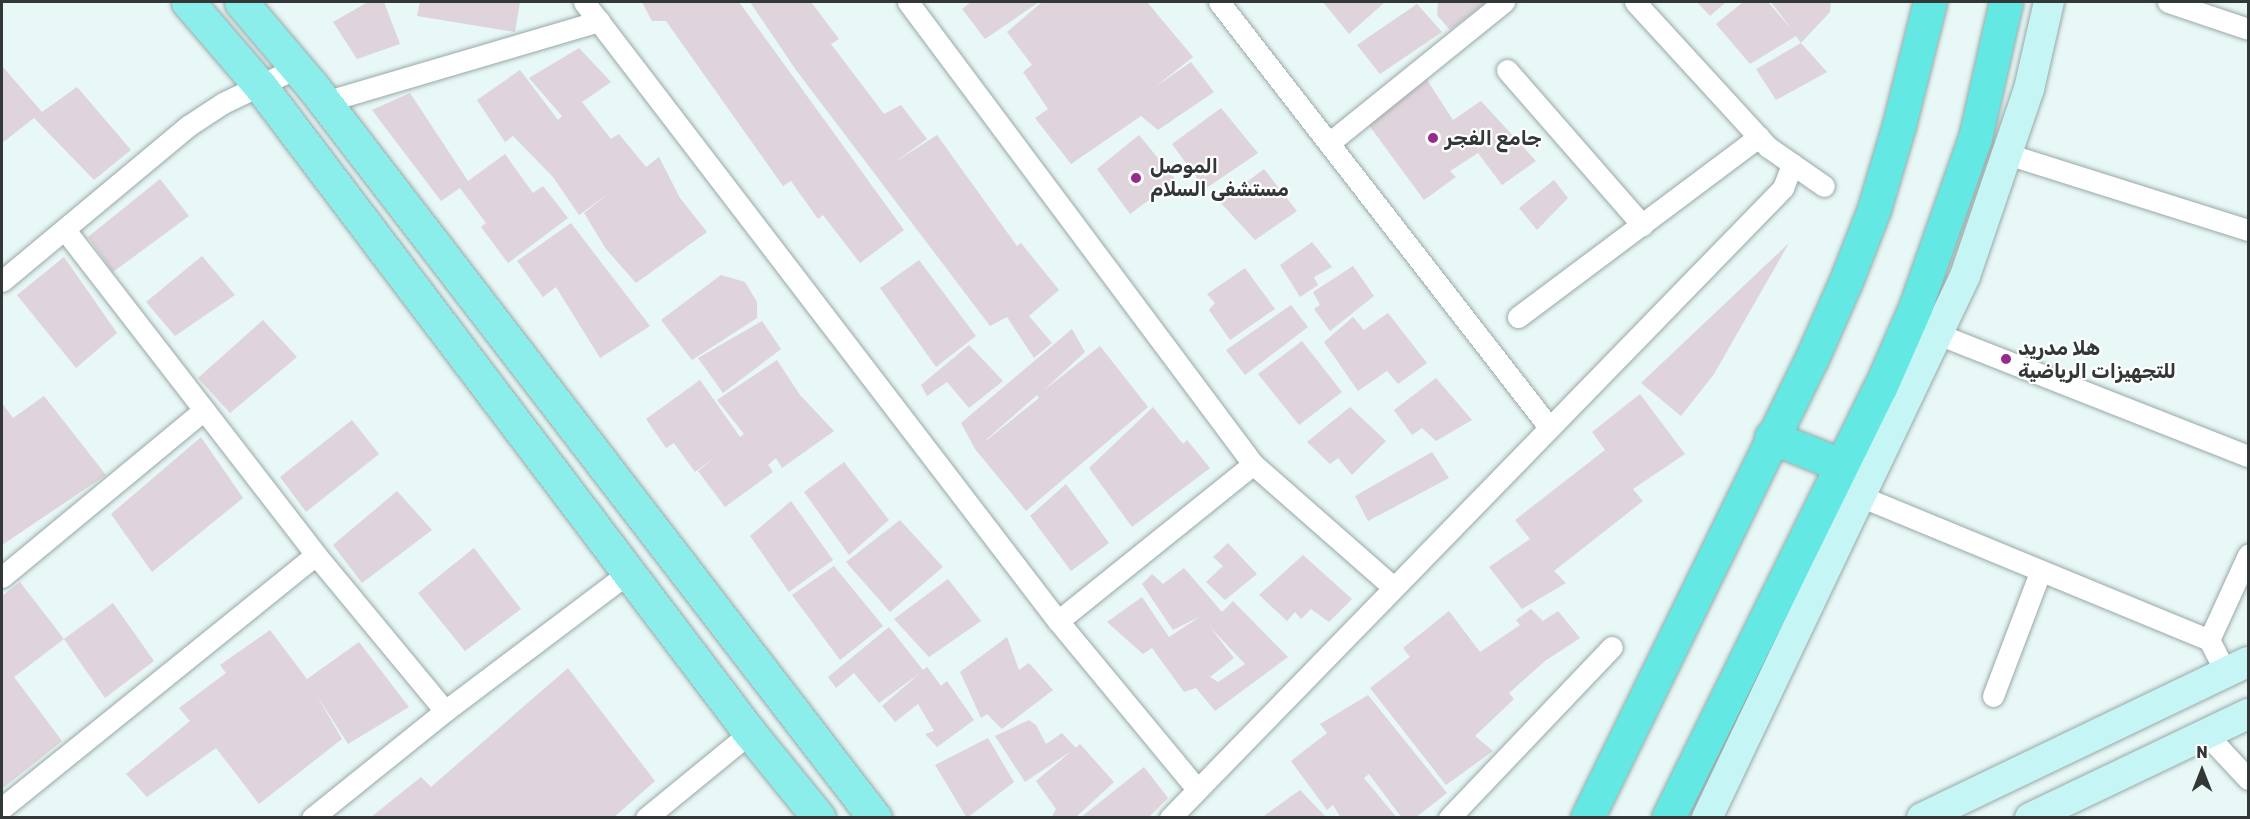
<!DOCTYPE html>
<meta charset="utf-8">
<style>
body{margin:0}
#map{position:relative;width:2250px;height:819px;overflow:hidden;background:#e7f8f6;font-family:Rubik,"Noto Naskh Arabic",sans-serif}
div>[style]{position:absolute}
.building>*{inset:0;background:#dfd3dc}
.roads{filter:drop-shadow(0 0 2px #99a8a7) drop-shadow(0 0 2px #99a8a7)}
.minor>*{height:21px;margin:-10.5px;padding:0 10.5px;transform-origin:10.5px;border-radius:10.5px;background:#fff}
.secondary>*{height:30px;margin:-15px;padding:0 15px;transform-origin:15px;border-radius:15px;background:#c5f6f5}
.primary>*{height:33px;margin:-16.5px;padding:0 16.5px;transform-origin:16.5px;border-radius:16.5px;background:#8beeeb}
.trunk>*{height:33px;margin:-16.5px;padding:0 16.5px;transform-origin:16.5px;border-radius:16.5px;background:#64e8e4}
.dots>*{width:16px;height:16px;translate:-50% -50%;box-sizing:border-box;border:3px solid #fff;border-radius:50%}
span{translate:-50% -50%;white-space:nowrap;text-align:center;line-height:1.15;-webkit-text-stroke:4.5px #fff;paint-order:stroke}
.poi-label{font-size:20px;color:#323837;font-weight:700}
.left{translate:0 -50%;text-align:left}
.frame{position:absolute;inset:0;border:3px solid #323837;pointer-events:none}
.north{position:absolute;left:2172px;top:741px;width:60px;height:60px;-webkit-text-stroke:4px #fff;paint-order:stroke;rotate:0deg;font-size:16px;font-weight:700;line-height:24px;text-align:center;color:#323837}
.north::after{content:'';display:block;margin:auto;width:21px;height:27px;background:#323837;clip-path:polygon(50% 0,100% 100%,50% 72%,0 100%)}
</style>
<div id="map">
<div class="building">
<div style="clip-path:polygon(368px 2px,384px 2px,400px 44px,357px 59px,333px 22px)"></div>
<div style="clip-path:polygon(420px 2px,520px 2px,515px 32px,417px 16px)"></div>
<div style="clip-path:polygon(642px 2px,739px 2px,904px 230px,860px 263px,823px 215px,818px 219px,791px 181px,783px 186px,666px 21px,652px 21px)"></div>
<div style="clip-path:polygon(750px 2px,811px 2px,839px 39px,831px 44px,884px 114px,901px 105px,927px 139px,892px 164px,937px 135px,1017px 246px,1021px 243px,1059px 290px,1029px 316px,1052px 343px,1034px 358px,1007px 317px,990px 326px,796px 70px)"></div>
<div style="clip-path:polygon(971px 2px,1039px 2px,985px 39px,962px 9px)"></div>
<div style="clip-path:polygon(1042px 2px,1147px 2px,1193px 57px,1155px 87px,1191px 62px,1214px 92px,1158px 130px,1141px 116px,1071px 164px,1035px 118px,1048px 109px,1023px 72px,1032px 65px,1007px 32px)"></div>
<div style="clip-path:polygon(1323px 2px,1385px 2px,1349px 34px)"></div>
<div style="clip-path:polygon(1438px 2px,1487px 2px,1450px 30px,1437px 15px)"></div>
<div style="clip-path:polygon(1697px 2px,1726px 2px,1710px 16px)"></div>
<div style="clip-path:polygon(1743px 2px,1768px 2px,1792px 30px,1771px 2px,1831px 2px,1830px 12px,1801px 43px,1796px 36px,1750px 64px,1716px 24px)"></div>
<div style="clip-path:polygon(1417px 4px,1442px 32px,1380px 74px,1357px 45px)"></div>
<div style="clip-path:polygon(1801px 43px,1827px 72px,1776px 100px,1756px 69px)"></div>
<div style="clip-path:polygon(579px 48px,611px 82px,582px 102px,611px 139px,619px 134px,646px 167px,659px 157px,680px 198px,707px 232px,636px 283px,606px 249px,584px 213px,611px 192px,579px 215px,553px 177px,513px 136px,505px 142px,477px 100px,520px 70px,558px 120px,562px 116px,529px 78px)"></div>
<div style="clip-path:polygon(2px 66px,42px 112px,77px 87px,131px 150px,94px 180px,34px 118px,2px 143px)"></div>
<div style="clip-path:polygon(1427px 80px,1453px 120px,1481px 101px,1536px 161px,1502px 185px,1478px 153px,1450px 171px,1456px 177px,1424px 200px,1368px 124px)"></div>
<div style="clip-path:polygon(410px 93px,468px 181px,505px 154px,533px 193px,543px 186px,568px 218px,508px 263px,481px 227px,486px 223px,460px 188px,441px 201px,372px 110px)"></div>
<div style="clip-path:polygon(1221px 108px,1258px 153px,1205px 189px,1172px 144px)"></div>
<div style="clip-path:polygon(1139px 135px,1176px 180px,1130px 214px,1097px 169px)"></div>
<div style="clip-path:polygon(1264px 169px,1297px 211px,1255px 240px,1220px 202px)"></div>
<div style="clip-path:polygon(160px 179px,189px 216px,113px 272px,88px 237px)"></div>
<div style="clip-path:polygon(1554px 180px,1568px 198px,1537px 230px,1519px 208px)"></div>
<div style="clip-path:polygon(571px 223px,650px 326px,600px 358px,556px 287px,543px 297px,517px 261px)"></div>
<div style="clip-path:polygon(1312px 242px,1332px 267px,1314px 277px,1318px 285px,1300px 297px,1280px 265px)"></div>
<div style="clip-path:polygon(1789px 243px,1714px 374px,1681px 416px,1641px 383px)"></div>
<div style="clip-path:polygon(202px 256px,235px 295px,175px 336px,146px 302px)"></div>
<div style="clip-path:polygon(64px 257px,117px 333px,76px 368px,17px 295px)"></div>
<div style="clip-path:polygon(919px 260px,976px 336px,936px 367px,880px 288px)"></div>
<div style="clip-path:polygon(1353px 266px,1374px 296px,1330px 331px,1314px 309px,1320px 305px,1313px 292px)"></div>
<div style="clip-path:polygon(1245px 268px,1275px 309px,1230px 340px,1209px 310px,1215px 303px,1207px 294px)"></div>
<div style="clip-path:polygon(721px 275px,745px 282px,757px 302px,757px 318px,692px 360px,661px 320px)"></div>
<div style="clip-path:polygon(1291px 305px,1308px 327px,1245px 375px,1226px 350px)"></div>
<div style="clip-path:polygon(1388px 313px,1427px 363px,1398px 384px,1387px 371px,1358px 391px,1324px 342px,1353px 317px,1364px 330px)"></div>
<div style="clip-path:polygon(263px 320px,297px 357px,230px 413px,198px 378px)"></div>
<div style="clip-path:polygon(762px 321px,781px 349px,723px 393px,698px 358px)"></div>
<div style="clip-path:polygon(evenodd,1072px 329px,1085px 352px,1043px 391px,1100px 346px,1148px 407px,1026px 511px,975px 449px,961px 423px,1072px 329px,1037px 395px,1039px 398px,987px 440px,987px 439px,1037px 395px)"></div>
<div style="clip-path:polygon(1302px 341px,1342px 392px,1299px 425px,1258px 374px)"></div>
<div style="clip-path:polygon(969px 345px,1003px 381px,969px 408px,947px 382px,927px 396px,921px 385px)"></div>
<div style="clip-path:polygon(777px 360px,800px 395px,834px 431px,782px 468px,776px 458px,768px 465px,764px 459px,773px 472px,725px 507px,698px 471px,717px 455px,695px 472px,674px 443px,666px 448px,646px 419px,700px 380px,740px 437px,744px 434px,717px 400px)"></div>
<div style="clip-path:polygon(1436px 378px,1472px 420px,1436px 441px,1422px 428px,1412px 435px,1394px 410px)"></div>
<div style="clip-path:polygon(1640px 394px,1685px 454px,1633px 489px,1643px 501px,1554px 571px,1566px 583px,1522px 609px,1489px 567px,1530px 539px,1515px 520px,1605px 450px,1592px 432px)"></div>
<div style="clip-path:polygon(44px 396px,106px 475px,2px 545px,2px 403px,13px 418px)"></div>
<div style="clip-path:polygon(1153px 407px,1183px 444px,1187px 440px,1210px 468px,1132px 527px,1089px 468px)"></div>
<div style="clip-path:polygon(1350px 407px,1386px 441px,1352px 475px,1338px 458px,1330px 464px,1307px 442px)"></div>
<div style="clip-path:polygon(352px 420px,379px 454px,306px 512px,280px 477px)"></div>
<div style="clip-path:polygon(201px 437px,243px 498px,152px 572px,111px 514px)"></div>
<div style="clip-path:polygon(1432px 452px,1449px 478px,1368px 521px,1355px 496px)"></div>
<div style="clip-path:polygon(844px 462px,889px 520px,849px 555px,804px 492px)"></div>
<div style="clip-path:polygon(1066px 484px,1109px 543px,1071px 571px,1030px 516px)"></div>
<div style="clip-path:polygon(397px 491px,432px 530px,362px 583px,333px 545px)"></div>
<div style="clip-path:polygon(791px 501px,833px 560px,789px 592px,750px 536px)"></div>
<div style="clip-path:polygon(900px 520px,943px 567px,890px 612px,846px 562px)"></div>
<div style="clip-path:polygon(1228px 543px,1257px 574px,1225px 600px,1206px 582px,1223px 566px,1213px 557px)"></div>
<div style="clip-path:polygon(474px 548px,521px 609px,465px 651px,418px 593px)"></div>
<div style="clip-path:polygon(1303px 555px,1352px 599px,1329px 622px,1311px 609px,1301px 619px,1295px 612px,1287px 621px,1259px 595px)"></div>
<div style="clip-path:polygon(834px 566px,883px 626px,840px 660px,792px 595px)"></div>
<div style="clip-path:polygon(evenodd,1184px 568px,1222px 612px,1233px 601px,1288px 657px,1215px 711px,1196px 688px,1184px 692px,1152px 648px,1143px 654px,1107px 622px,1142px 597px,1169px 637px,1201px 616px,1173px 630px,1142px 584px,1152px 574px,1163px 584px,1184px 568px,1210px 627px,1245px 664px,1218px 682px,1210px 677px,1234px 658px,1210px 627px)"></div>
<div style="clip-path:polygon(948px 579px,981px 621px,929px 657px,894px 619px)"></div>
<div style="clip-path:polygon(20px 582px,64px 639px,14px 677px,62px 741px,2px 789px,2px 596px)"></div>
<div style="clip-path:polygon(113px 603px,154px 661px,105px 698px,64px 639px)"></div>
<div style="clip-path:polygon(1531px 609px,1543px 621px,1558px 611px,1580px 638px,1545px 661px,1509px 693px,1514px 699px,1475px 736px,1493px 751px,1446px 785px,1370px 688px,1410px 657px,1403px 648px,1449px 611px,1480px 652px,1520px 625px,1516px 620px)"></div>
<div style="clip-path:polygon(889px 627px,923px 670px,927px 667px,941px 686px,947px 681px,974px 720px,937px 747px,925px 734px,934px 731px,918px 704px,895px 722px,882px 706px,920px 673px,879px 703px,854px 673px,836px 688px,828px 677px)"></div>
<div style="clip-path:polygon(270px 630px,307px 679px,359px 642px,409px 707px,348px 744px,316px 694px,342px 739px,259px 804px,216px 748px,147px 797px,126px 774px,190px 721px,179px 708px,226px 673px,220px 665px)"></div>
<div style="clip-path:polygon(1007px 637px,1019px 670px,1029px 663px,1053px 690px,1002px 729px,987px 714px,981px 718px,960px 672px)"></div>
<div style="clip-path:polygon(568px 668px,655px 781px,613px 818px,370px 818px,421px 777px,431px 787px)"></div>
<div style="clip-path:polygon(1368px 695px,1447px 793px,1415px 818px,1402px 818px,1369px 774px,1364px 778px,1397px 818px,1341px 818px,1333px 805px,1327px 810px,1291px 761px,1327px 733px,1320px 724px)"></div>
<div style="clip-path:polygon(1029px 720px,1036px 725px,1046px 744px,1062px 733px,1076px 748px,1025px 782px,995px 736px)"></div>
<div style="clip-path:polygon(988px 738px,1014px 782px,967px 818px,935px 765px)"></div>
<div style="clip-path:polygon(1080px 744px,1114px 782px,1075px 818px,1051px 818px,1056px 809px,1036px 781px)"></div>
<div style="clip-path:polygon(1144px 767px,1168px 798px,1148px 818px,1080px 818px)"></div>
<div style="clip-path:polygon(1300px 790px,1327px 818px,1261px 818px)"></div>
</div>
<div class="roads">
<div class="minor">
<div style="left:584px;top:2px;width:780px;rotate:52.56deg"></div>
<div style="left:1058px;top:621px;width:217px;rotate:50.4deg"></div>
<div style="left:908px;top:2px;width:577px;rotate:53.25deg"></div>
<div style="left:1253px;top:464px;width:186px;rotate:41.3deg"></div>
<div style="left:1219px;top:2px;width:538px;rotate:52.17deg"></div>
<div style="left:1635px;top:2px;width:197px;rotate:47.5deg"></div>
<div style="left:1768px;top:147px;width:68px;rotate:34.9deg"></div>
<div style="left:2168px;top:2px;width:84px;rotate:18.6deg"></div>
<div style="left:1507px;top:70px;width:206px;rotate:48.9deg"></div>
<div style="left:324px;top:102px;width:287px;rotate:-16.4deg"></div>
<div style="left:1329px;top:143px;width:225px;rotate:-38.9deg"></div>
<div style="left:2007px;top:154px;width:253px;rotate:17.5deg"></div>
<div style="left:65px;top:230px;width:411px;rotate:52.3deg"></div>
<div style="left:316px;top:555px;width:202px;rotate:50.4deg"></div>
<div style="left:2px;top:281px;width:242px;rotate:-39.8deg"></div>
<div style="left:188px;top:126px;width:42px;rotate:-33.3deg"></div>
<div style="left:223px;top:103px;width:81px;rotate:-25.6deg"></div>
<div style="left:1518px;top:317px;width:301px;rotate:-36.8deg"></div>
<div style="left:1938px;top:334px;width:333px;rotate:21.5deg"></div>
<div style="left:1860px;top:496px;width:378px;rotate:22.4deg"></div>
<div style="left:2px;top:577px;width:262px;rotate:-39.6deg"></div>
<div style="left:1058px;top:621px;width:250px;rotate:-38.8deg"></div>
<div style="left:2226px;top:673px;width:37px;rotate:-117deg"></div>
<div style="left:2209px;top:640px;width:94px;rotate:-65.4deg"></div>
<div style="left:1993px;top:696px;width:133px;rotate:-69.2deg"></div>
<div style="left:2208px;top:736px;width:59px;rotate:47.1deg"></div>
<div style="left:2px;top:808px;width:403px;rotate:-38.9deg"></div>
<div style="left:312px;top:818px;width:171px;rotate:-38.8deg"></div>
<div style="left:445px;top:711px;width:233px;rotate:-37deg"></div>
<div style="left:646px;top:818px;width:134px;rotate:-39.3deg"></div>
<div style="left:1170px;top:818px;width:879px;rotate:-45.78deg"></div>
<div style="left:1783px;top:188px;width:26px;rotate:-69deg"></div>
<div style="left:1449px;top:818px;width:236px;rotate:-46.4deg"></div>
</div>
<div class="secondary">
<div style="left:1707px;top:818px;width:600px;rotate:-64.54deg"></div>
<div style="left:1965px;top:276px;width:198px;rotate:-71.1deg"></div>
<div style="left:2029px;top:89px;width:89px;rotate:-77.1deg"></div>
<div style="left:1922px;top:818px;width:361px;rotate:-25.6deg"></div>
<div style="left:2030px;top:818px;width:242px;rotate:-25.5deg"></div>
</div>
<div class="primary">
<div style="left:188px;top:2px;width:112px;rotate:49.3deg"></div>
<div style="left:261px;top:87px;width:810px;rotate:52.88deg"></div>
<div style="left:750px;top:733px;width:109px;rotate:50.9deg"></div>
<div style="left:241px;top:2px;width:111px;rotate:49.7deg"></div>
<div style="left:313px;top:87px;width:922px;rotate:52.45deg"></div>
</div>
<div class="trunk">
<div style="left:1771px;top:437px;width:75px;rotate:21.8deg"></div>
<div style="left:1587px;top:818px;width:512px;rotate:-63.94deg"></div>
<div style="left:1812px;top:358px;width:84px;rotate:-66.2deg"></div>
<div style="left:1846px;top:281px;width:77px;rotate:-68.7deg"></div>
<div style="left:1874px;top:209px;width:88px;rotate:-73.4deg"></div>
<div style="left:1899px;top:125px;width:127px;rotate:-75.9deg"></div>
<div style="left:1668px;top:818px;width:479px;rotate:-63.8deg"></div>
<div style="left:1880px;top:388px;width:87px;rotate:-66.4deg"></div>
<div style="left:1915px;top:308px;width:180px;rotate:-70.6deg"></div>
<div style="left:1975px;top:138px;width:139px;rotate:-77.2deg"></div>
</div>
</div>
<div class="dots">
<div style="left:1433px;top:138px;background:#992a89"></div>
<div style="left:1136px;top:178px;background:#992a89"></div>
<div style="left:2006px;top:359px;background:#992a89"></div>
</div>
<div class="poi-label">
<span class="left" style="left:1445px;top:138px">جامع الفجر</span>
<span class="left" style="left:1150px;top:178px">الموصل<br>مستشفى السلام</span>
<span class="left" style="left:2018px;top:360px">هلا مدريد<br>للتجهيزات الرياضية</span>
</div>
<div class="frame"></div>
<div class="north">N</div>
</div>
